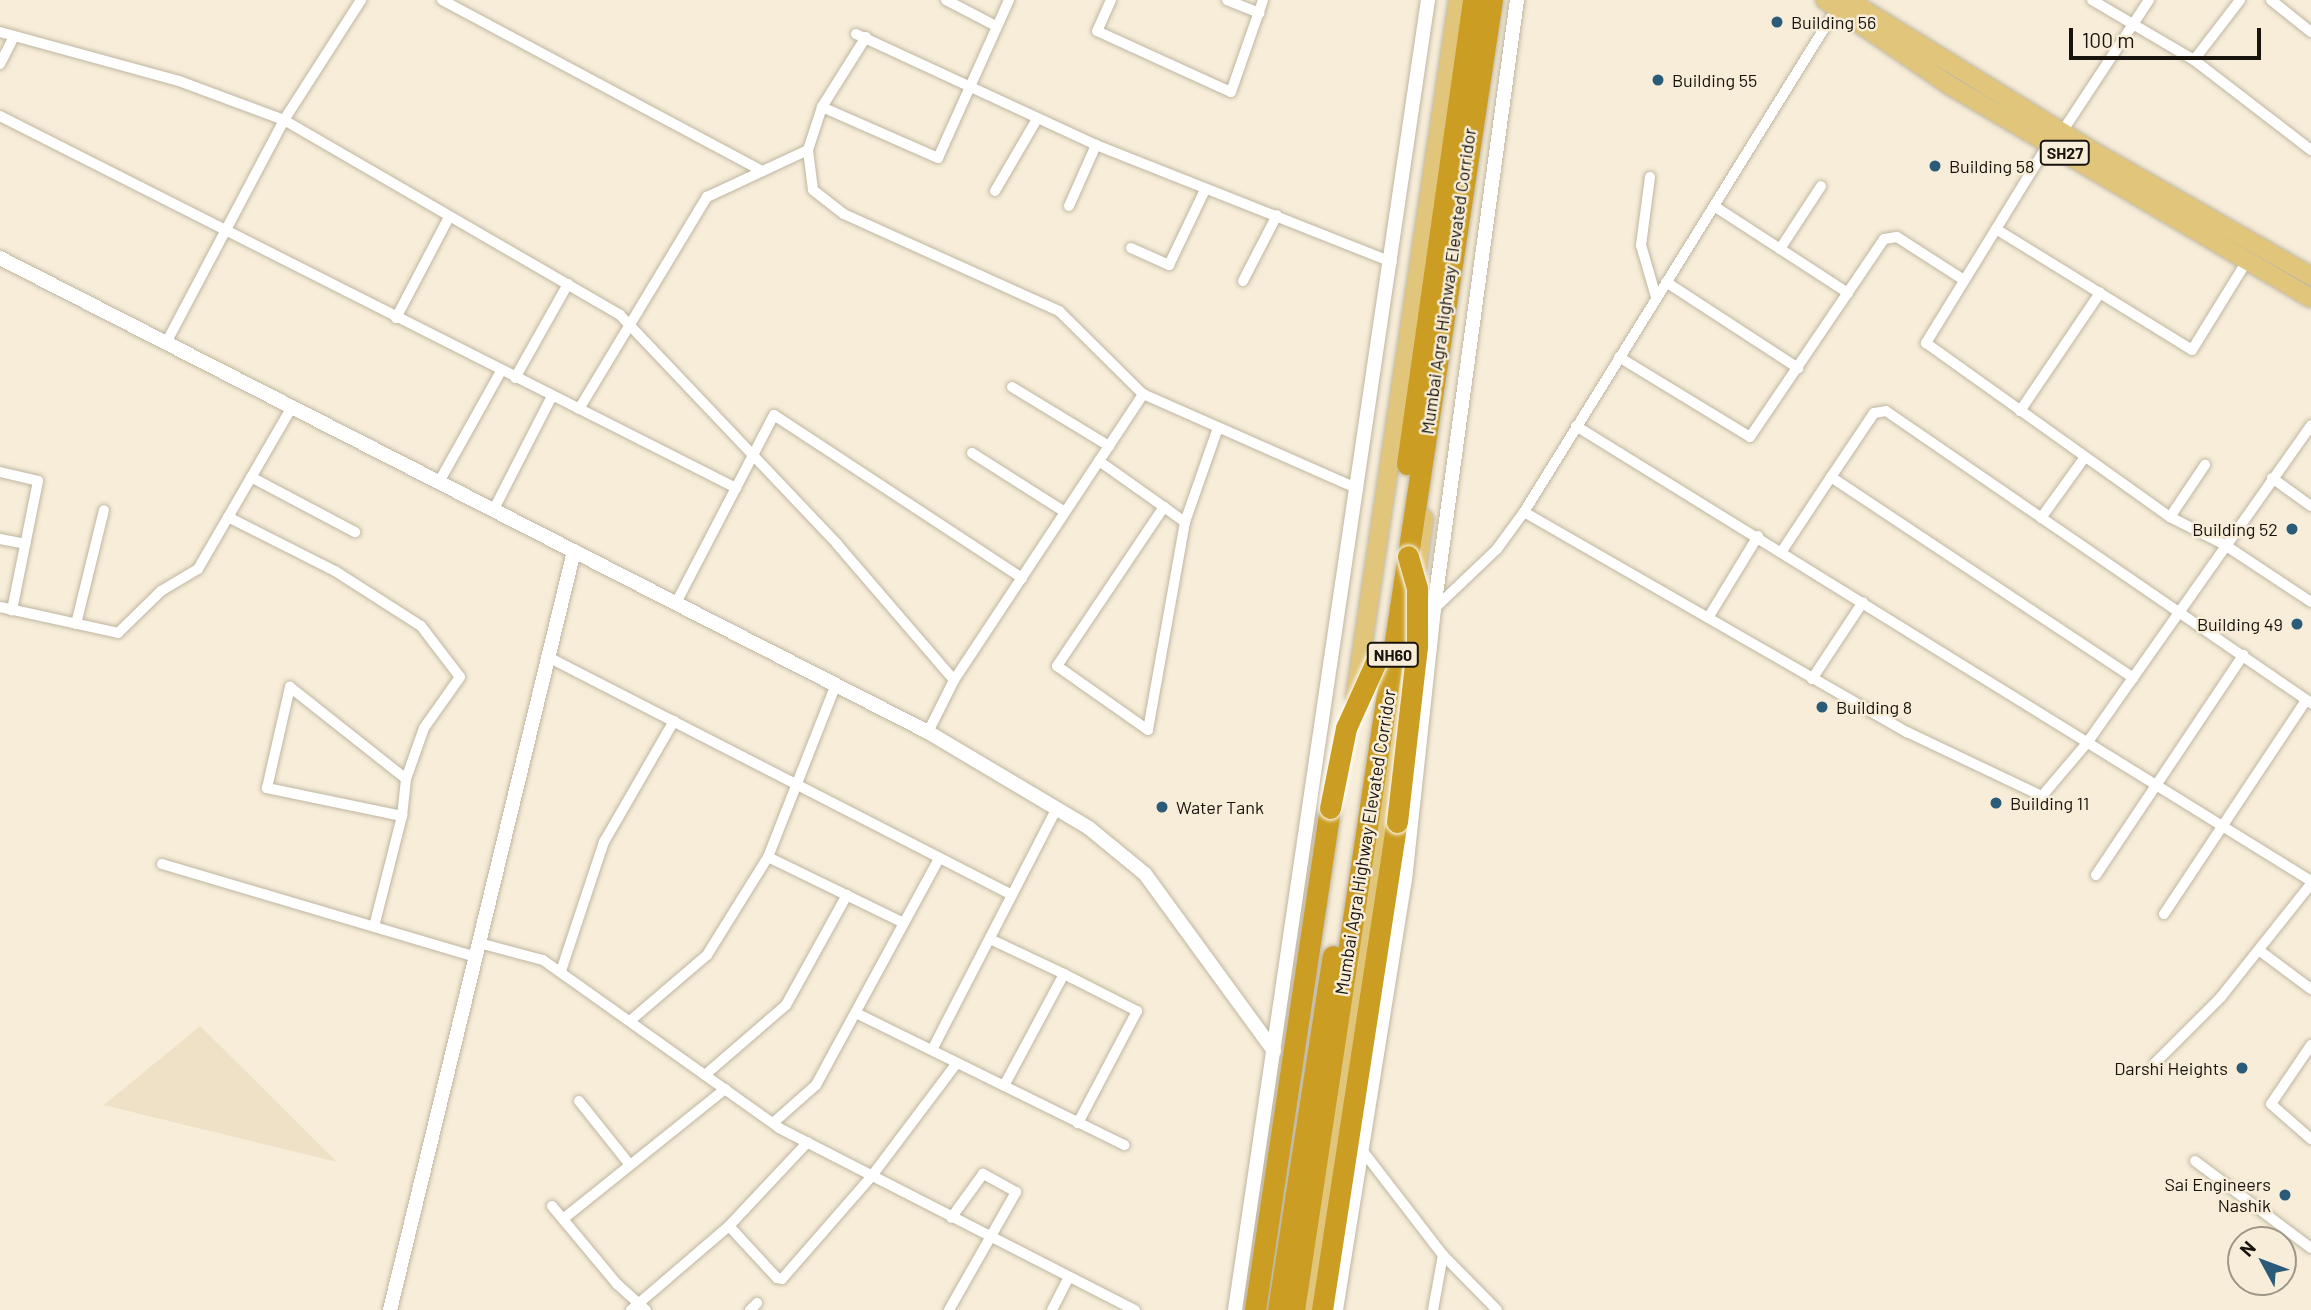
<!DOCTYPE html>
<style>
body{margin:0}
#map{position:relative;width:2311px;height:1310px;overflow:hidden;background:#f7edd8;font-family:Barlow,sans-serif}
div>[style]{position:absolute}
.built>*{inset:0;background:#eee1c5}
.roads{filter:drop-shadow(0 0 2px #bfb6a2) drop-shadow(0 0 2px #bfb6a2)}
.minor>*{height:10px;margin:-5px;padding:0 5px;transform-origin:5px;border-radius:5px;background:#fff}
.tertiary>*{height:14px;margin:-7px;padding:0 7px;transform-origin:7px;border-radius:7px;background:#fff}
.primary>*{height:18px;margin:-9px;padding:0 9px;transform-origin:9px;border-radius:9px;background:#e0c57b}
.motorway>*{height:21px;margin:-10.5px;padding:0 10.5px;transform-origin:10.5px;border-radius:10.5px;background:#cb9e23}
.bridges{filter:drop-shadow(0 0 2px #fff) drop-shadow(0 0 2px #fff)}
.motorway-bridge>*{height:21px;margin:-10.5px;padding:0 10.5px;transform-origin:10.5px;border-radius:10.5px;background:#cb9e23}
.dots>*{width:19px;height:19px;translate:-50% -50%;box-sizing:border-box;border:4px solid #f7edd8;border-radius:50%}
span{translate:-50% -50%;white-space:nowrap;text-align:center;line-height:1.15;-webkit-text-stroke:5px #f7edd8;paint-order:stroke}
.shield-label span{padding:2px 5px;background:#f7edd8;border:2px solid;border-radius:5px;-webkit-text-stroke-width:0}
.shield-label{font-size:16px;color:#18140d;font-weight:700}
.poi-label{font-size:18px;color:#18140d}
.left{translate:0 -50%;text-align:left}
.right{translate:-100% -50%;text-align:right}
.street-label{font-size:18px;color:#18140d}
.north{position:absolute;left:2227px;top:1226px;width:70px;height:70px;box-sizing:border-box;background:#f7edd8;border:2px solid #9e9687;border-radius:50%;rotate:311deg;font-size:19px;font-weight:700;line-height:28px;text-align:center;color:#18140d}
.north::after{content:'';display:block;margin:auto;width:24px;height:32px;background:#2a5b79;clip-path:polygon(50% 0,100% 100%,50% 72%,0 100%)}
.scale{position:absolute;left:2069px;top:28px;width:192px;height:32px;box-sizing:border-box;border:4px solid #18140d;border-top:0;padding-left:9px;font-size:21px;line-height:24px;white-space:nowrap;color:#18140d;-webkit-text-stroke:5px #f7edd8;paint-order:stroke}
</style>
<div id="map">
<div class="built">
<div style="clip-path:polygon(200px 1026px,337px 1162px,104px 1105px)"></div>
</div>
<div class="roads">
<div class="minor">
<div style="left:442px;top:0;width:363px;rotate:28.1deg"></div>
<div style="left:946px;top:0;width:56px;rotate:27.5deg"></div>
<div style="left:1111px;top:0;width:34px;rotate:114deg"></div>
<div style="left:1097px;top:31px;width:147px;rotate:24.5deg"></div>
<div style="left:1231px;top:92px;width:97px;rotate:-70.8deg"></div>
<div style="left:1227px;top:0;width:35px;rotate:22deg"></div>
<div style="left:2092px;top:0;width:118px;rotate:30.5deg"></div>
<div style="left:2194px;top:60px;width:148px;rotate:37.6deg"></div>
<div style="left:2271px;top:0;width:51px;rotate:38.7deg"></div>
<div style="left:0;top:32px;width:186px;rotate:15.3deg"></div>
<div style="left:179px;top:81px;width:112px;rotate:20.4deg"></div>
<div style="left:284px;top:120px;width:388px;rotate:30.1deg"></div>
<div style="left:620px;top:315px;width:315px;rotate:46.5deg"></div>
<div style="left:837px;top:544px;width:179px;rotate:49.3deg"></div>
<div style="left:856px;top:34px;width:264px;rotate:24.8deg"></div>
<div style="left:1096px;top:145px;width:318px;rotate:21.6deg"></div>
<div style="left:866px;top:37px;width:83px;rotate:122.2deg"></div>
<div style="left:822px;top:107px;width:45px;rotate:108deg"></div>
<div style="left:808px;top:150px;width:40px;rotate:82.9deg"></div>
<div style="left:813px;top:190px;width:39px;rotate:38deg"></div>
<div style="left:844px;top:214px;width:236px;rotate:24.3deg"></div>
<div style="left:1059px;top:311px;width:118px;rotate:44.7deg"></div>
<div style="left:2194px;top:60px;width:76px;rotate:-52.5deg"></div>
<div style="left:0;top:64px;width:31px;rotate:-63deg"></div>
<div style="left:822px;top:107px;width:127px;rotate:23.7deg"></div>
<div style="left:938px;top:158px;width:173px;rotate:-65.8deg"></div>
<div style="left:0;top:116px;width:825px;rotate:26.81deg"></div>
<div style="left:2062px;top:132px;width:158px;rotate:-56.6deg"></div>
<div style="left:2049px;top:143px;width:235px;rotate:121.6deg"></div>
<div style="left:1926px;top:343px;width:300px;rotate:35.5deg"></div>
<div style="left:2170px;top:517px;width:62px;rotate:27deg"></div>
<div style="left:2225px;top:545px;width:103px;rotate:33.5deg"></div>
<div style="left:1650px;top:177px;width:69px;rotate:97.5deg"></div>
<div style="left:1641px;top:245px;width:54px;rotate:73.9deg"></div>
<div style="left:995px;top:191px;width:83px;rotate:-59.7deg"></div>
<div style="left:1069px;top:206px;width:67px;rotate:-66.1deg"></div>
<div style="left:1714px;top:206px;width:160px;rotate:33deg"></div>
<div style="left:1996px;top:229px;width:230px;rotate:31.7deg"></div>
<div style="left:2192px;top:350px;width:105px;rotate:-58.3deg"></div>
<div style="left:1131px;top:248px;width:42px;rotate:24.1deg"></div>
<div style="left:1169px;top:265px;width:83px;rotate:-64.4deg"></div>
<div style="left:1780px;top:249px;width:75px;rotate:-56.9deg"></div>
<div style="left:1243px;top:281px;width:74px;rotate:-62.7deg"></div>
<div style="left:1666px;top:282px;width:158px;rotate:33.1deg"></div>
<div style="left:396px;top:318px;width:112px;rotate:-62.3deg"></div>
<div style="left:166px;top:343px;width:252px;rotate:-62.1deg"></div>
<div style="left:284px;top:120px;width:143px;rotate:-57.3deg"></div>
<div style="left:1619px;top:357px;width:153px;rotate:31.4deg"></div>
<div style="left:1750px;top:437px;width:239px;rotate:-55.9deg"></div>
<div style="left:1884px;top:239px;width:13px;rotate:-9deg"></div>
<div style="left:1897px;top:237px;width:80px;rotate:32.7deg"></div>
<div style="left:515px;top:378px;width:108px;rotate:-60.6deg"></div>
<div style="left:1012px;top:387px;width:114px;rotate:31.3deg"></div>
<div style="left:579px;top:409px;width:248px;rotate:-58.9deg"></div>
<div style="left:707px;top:197px;width:111px;rotate:-25deg"></div>
<div style="left:2020px;top:411px;width:143px;rotate:-55.9deg"></div>
<div style="left:1576px;top:426px;width:864px;rotate:31.76deg"></div>
<div style="left:972px;top:453px;width:110px;rotate:32.4deg"></div>
<div style="left:1099px;top:461px;width:80px;rotate:35.3deg"></div>
<div style="left:1164px;top:507px;width:26px;rotate:36deg"></div>
<div style="left:1185px;top:522px;width:211px;rotate:100.1deg"></div>
<div style="left:1148px;top:730px;width:111px;rotate:-144.9deg"></div>
<div style="left:1057px;top:666px;width:192px;rotate:-56.1deg"></div>
<div style="left:0;top:472px;width:39px;rotate:13deg"></div>
<div style="left:38px;top:481px;width:132px;rotate:101.4deg"></div>
<div style="left:251px;top:477px;width:118px;rotate:27.9deg"></div>
<div style="left:1831px;top:477px;width:77px;rotate:-56.1deg"></div>
<div style="left:1874px;top:413px;width:12px;rotate:-9deg"></div>
<div style="left:1886px;top:411px;width:516px;rotate:34.49deg"></div>
<div style="left:2272px;top:478px;width:48px;rotate:35.7deg"></div>
<div style="left:439px;top:482px;width:127px;rotate:-60.8deg"></div>
<div style="left:495px;top:507px;width:125px;rotate:-62.8deg"></div>
<div style="left:1524px;top:512px;width:442px;rotate:29.9deg"></div>
<div style="left:1907px;top:732px;width:149px;rotate:25.4deg"></div>
<div style="left:2042px;top:796px;width:70px;rotate:-49.7deg"></div>
<div style="left:2087px;top:743px;width:389px;rotate:-54.8deg"></div>
<div style="left:228px;top:517px;width:120px;rotate:26.8deg"></div>
<div style="left:335px;top:571px;width:102px;rotate:32.6deg"></div>
<div style="left:421px;top:626px;width:64px;rotate:52.6deg"></div>
<div style="left:460px;top:677px;width:62px;rotate:125.2deg"></div>
<div style="left:424px;top:728px;width:54px;rotate:109.4deg"></div>
<div style="left:406px;top:779px;width:37px;rotate:96deg"></div>
<div style="left:402px;top:816px;width:114px;rotate:104.2deg"></div>
<div style="left:2170px;top:517px;width:63px;rotate:-56.1deg"></div>
<div style="left:2041px;top:518px;width:75px;rotate:-54.2deg"></div>
<div style="left:1185px;top:522px;width:100px;rotate:-70.7deg"></div>
<div style="left:0;top:539px;width:26px;rotate:11deg"></div>
<div style="left:1782px;top:551px;width:89px;rotate:-56.5deg"></div>
<div style="left:1831px;top:477px;width:363px;rotate:33.6deg"></div>
<div style="left:676px;top:603px;width:212px;rotate:-62.5deg"></div>
<div style="left:774px;top:415px;width:297px;rotate:33.3deg"></div>
<div style="left:0;top:607px;width:121px;rotate:12.4deg"></div>
<div style="left:118px;top:633px;width:60px;rotate:-44.3deg"></div>
<div style="left:161px;top:591px;width:43px;rotate:-30.7deg"></div>
<div style="left:198px;top:569px;width:187px;rotate:-59.9deg"></div>
<div style="left:1434px;top:609px;width:87px;rotate:-43.6deg"></div>
<div style="left:1497px;top:549px;width:46px;rotate:-53.9deg"></div>
<div style="left:1524px;top:512px;width:599px;rotate:-58.17deg"></div>
<div style="left:1708px;top:618px;width:96px;rotate:-58.6deg"></div>
<div style="left:76px;top:624px;width:117px;rotate:-76.2deg"></div>
<div style="left:548px;top:657px;width:521px;rotate:27.15deg"></div>
<div style="left:1812px;top:679px;width:92px;rotate:-56.5deg"></div>
<div style="left:928px;top:732px;width:58px;rotate:-63.4deg"></div>
<div style="left:954px;top:680px;width:343px;rotate:-56.5deg"></div>
<div style="left:1143px;top:394px;width:235px;rotate:23.8deg"></div>
<div style="left:402px;top:816px;width:138px;rotate:-168.3deg"></div>
<div style="left:267px;top:788px;width:104px;rotate:-77.2deg"></div>
<div style="left:290px;top:687px;width:148px;rotate:38.4deg"></div>
<div style="left:768px;top:857px;width:151px;rotate:25.9deg"></div>
<div style="left:162px;top:864px;width:327px;rotate:16.5deg"></div>
<div style="left:2096px;top:875px;width:265px;rotate:-56.2deg"></div>
<div style="left:2164px;top:914px;width:257px;rotate:-56.4deg"></div>
<div style="left:990px;top:939px;width:82px;rotate:25.3deg"></div>
<div style="left:1064px;top:974px;width:127px;rotate:118.2deg"></div>
<div style="left:479px;top:943px;width:66px;rotate:14.9deg"></div>
<div style="left:543px;top:960px;width:290px;rotate:35.4deg"></div>
<div style="left:779px;top:1128px;width:400px;rotate:27.1deg"></div>
<div style="left:2260px;top:951px;width:64px;rotate:36.7deg"></div>
<div style="left:561px;top:971px;width:136px;rotate:-71.6deg"></div>
<div style="left:604px;top:842px;width:140px;rotate:-60deg"></div>
<div style="left:1064px;top:974px;width:82px;rotate:26.9deg"></div>
<div style="left:1137px;top:1011px;width:127px;rotate:117.8deg"></div>
<div style="left:858px;top:1014px;width:297px;rotate:26.2deg"></div>
<div style="left:631px;top:1020px;width:100px;rotate:-40.5deg"></div>
<div style="left:707px;top:955px;width:115px;rotate:-58.1deg"></div>
<div style="left:768px;top:857px;width:186px;rotate:-68.5deg"></div>
<div style="left:2311px;top:1045px;width:71px;rotate:124.1deg"></div>
<div style="left:2271px;top:1104px;width:53px;rotate:41.2deg"></div>
<div style="left:932px;top:1050px;width:272px;rotate:-62.7deg"></div>
<div style="left:2155px;top:1063px;width:93px;rotate:-45deg"></div>
<div style="left:2221px;top:997px;width:144px;rotate:-51.5deg"></div>
<div style="left:705px;top:1075px;width:107px;rotate:-40.8deg"></div>
<div style="left:786px;top:1005px;width:126px;rotate:-61deg"></div>
<div style="left:579px;top:1101px;width:82px;rotate:51.4deg"></div>
<div style="left:773px;top:1123px;width:57px;rotate:-41.5deg"></div>
<div style="left:816px;top:1085px;width:258px;rotate:-61.5deg"></div>
<div style="left:1362px;top:1150px;width:133px;rotate:52.4deg"></div>
<div style="left:1443px;top:1255px;width:77px;rotate:45.5deg"></div>
<div style="left:2195px;top:1161px;width:145px;rotate:36.9deg"></div>
<div style="left:552px;top:1206px;width:102px;rotate:50.2deg"></div>
<div style="left:617px;top:1284px;width:39px;rotate:42deg"></div>
<div style="left:563px;top:1219px;width:208px;rotate:-38.7deg"></div>
<div style="left:729px;top:1226px;width:71px;rotate:47.3deg"></div>
<div style="left:777px;top:1278px;width:5px;rotate:11deg"></div>
<div style="left:782px;top:1279px;width:135px;rotate:-48.9deg"></div>
<div style="left:871px;top:1177px;width:143px;rotate:-53deg"></div>
<div style="left:631px;top:1310px;width:129px;rotate:-40.6deg"></div>
<div style="left:729px;top:1226px;width:115px;rotate:-46.8deg"></div>
<div style="left:750px;top:1310px;width:10px;rotate:-45deg"></div>
<div style="left:949px;top:1310px;width:136px;rotate:-60.4deg"></div>
<div style="left:1016px;top:1192px;width:38px;rotate:-151deg"></div>
<div style="left:983px;top:1174px;width:54px;rotate:126deg"></div>
<div style="left:1052px;top:1310px;width:36px;rotate:-63deg"></div>
<div style="left:1433px;top:1310px;width:56px;rotate:-79.7deg"></div>
</div>
<div class="tertiary">
<div style="left:0;top:258px;width:1042px;rotate:27.06deg"></div>
<div style="left:928px;top:732px;width:187px;rotate:30.8deg"></div>
<div style="left:1089px;top:828px;width:72px;rotate:39.4deg"></div>
<div style="left:1145px;top:874px;width:219px;rotate:53.9deg"></div>
<div style="left:390px;top:1310px;width:781px;rotate:-76.37deg"></div>
<div style="left:1235px;top:1310px;width:1324px;rotate:-81.62deg"></div>
<div style="left:1336px;top:1310px;width:436px;rotate:-80.9deg"></div>
<div style="left:1405px;top:880px;width:273px;rotate:-83.9deg"></div>
<div style="left:1434px;top:609px;width:615px;rotate:-82.24deg"></div>
</div>
<div class="primary">
<div style="left:1825px;top:0;width:150px;rotate:34.4deg"></div>
<div style="left:1949px;top:85px;width:420px;rotate:30.5deg"></div>
<div style="left:1848px;top:0;width:286px;rotate:31.7deg"></div>
<div style="left:2091px;top:150px;width:254px;rotate:29.8deg"></div>
<div style="left:1416px;top:578px;width:60px;rotate:-82.3deg"></div>
<div style="left:1355px;top:697px;width:705px;rotate:-81.59deg"></div>
<div style="left:1306px;top:1310px;width:695px;rotate:-81.47deg"></div>
</div>
<div class="motorway">
<div style="left:1407px;top:464px;width:469px;rotate:-81.9deg"></div>
<div style="left:1255px;top:1310px;width:508px;rotate:-81.5deg"></div>
<div style="left:1278px;top:1310px;width:358px;rotate:-81.2deg"></div>
<div style="left:1294px;top:1310px;width:1325px;rotate:-81.41deg"></div>
<div style="left:1322px;top:1310px;width:494px;rotate:-81.3deg"></div>
</div>
</div>
<div class="bridges">
<div class="motorway-bridge">
<div style="left:1330px;top:808px;width:82px;rotate:-78.7deg"></div>
<div style="left:1346px;top:728px;width:80px;rotate:-65.7deg"></div>
<div style="left:1397px;top:822px;width:176px;rotate:-83.5deg"></div>
<div style="left:1417px;top:647px;width:59px;rotate:-90deg"></div>
<div style="left:1417px;top:588px;width:33px;rotate:-106deg"></div>
</div>
</div>
<div class="dots">
<div style="left:1777px;top:22px;background:#2a5b79"></div>
<div style="left:1658px;top:80px;background:#2a5b79"></div>
<div style="left:1935px;top:166px;background:#2a5b79"></div>
<div style="left:2292px;top:529px;background:#2a5b79"></div>
<div style="left:2297px;top:624px;background:#2a5b79"></div>
<div style="left:1822px;top:707px;background:#2a5b79"></div>
<div style="left:1996px;top:803px;background:#2a5b79"></div>
<div style="left:1162px;top:807px;background:#2a5b79"></div>
<div style="left:2242px;top:1068px;background:#2a5b79"></div>
<div style="left:2285px;top:1195px;background:#2a5b79"></div>
</div>
<div class="shield-label">
<span style="left:2065px;top:153px">SH27</span>
<span style="left:1393px;top:655px">NH60</span>
</div>
<div class="poi-label">
<span class="left" style="left:1791px;top:22px">Building 56</span>
<span class="left" style="left:1672px;top:80px">Building 55</span>
<span class="left" style="left:1949px;top:166px">Building 58</span>
<span class="right" style="left:2278px;top:529px">Building 52</span>
<span class="right" style="left:2283px;top:624px">Building 49</span>
<span class="left" style="left:1836px;top:707px">Building 8</span>
<span class="left" style="left:2010px;top:803px">Building 11</span>
<span class="left" style="left:1176px;top:807px">Water Tank</span>
<span class="right" style="left:2228px;top:1068px">Darshi Heights</span>
<span class="right" style="left:2271px;top:1195px">Sai Engineers<br>Nashik</span>
</div>
<div class="street-label">
<span style="left:1448px;top:281px;rotate:-82deg">Mumbai Agra Highway Elevated Corridor</span>
<span style="left:1365px;top:842px;rotate:-81deg">Mumbai Agra Highway Elevated Corridor</span>
</div>
<div class="north">N</div>
<div class="scale">100 m</div>
</div>
